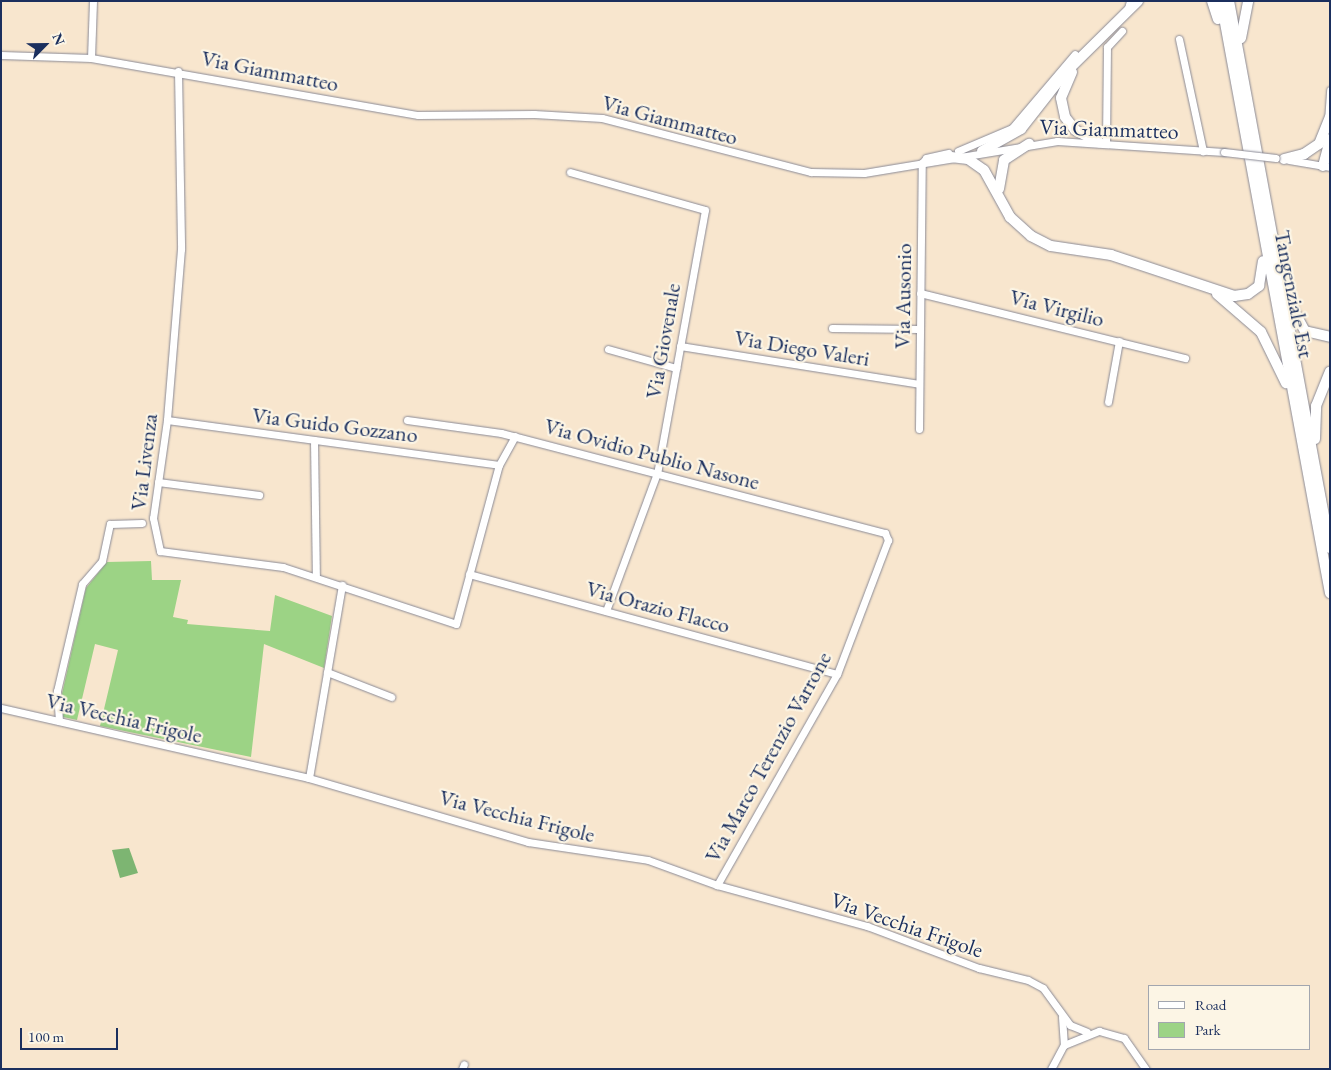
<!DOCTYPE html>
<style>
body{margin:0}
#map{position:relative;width:1331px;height:1070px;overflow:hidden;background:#f8e6ce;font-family:"EB Garamond",serif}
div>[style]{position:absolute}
.green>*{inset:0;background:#9cd385}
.forest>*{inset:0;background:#7db572}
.roads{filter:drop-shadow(0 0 1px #8a8a96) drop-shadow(0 0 1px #8a8a96)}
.minor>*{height:7px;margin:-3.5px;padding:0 3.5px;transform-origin:3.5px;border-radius:3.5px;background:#fff}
.highway>*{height:10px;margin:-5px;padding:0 5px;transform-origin:5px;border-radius:5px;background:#fff}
.bridges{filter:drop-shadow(0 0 1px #8a8a96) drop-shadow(0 0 1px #8a8a96)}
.minor-bridge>*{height:7px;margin:-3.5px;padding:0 3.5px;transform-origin:3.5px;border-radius:3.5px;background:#fff}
span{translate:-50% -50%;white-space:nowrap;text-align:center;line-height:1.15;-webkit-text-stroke:4.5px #fcf5e5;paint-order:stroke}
.street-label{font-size:22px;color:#1b2f5e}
.frame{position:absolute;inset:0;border:2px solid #1b2f5e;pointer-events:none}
.legend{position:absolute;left:1148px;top:985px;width:162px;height:65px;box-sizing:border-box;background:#fcf5e5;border:1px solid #a2a6af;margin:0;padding:6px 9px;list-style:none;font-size:15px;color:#1b2f5e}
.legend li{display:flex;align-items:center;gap:10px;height:25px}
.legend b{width:25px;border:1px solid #a2a6af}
.north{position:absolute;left:20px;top:20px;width:50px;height:50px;-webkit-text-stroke:4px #fcf5e5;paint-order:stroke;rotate:67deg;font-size:14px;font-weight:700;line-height:20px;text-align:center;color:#1b2f5e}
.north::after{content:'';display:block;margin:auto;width:18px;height:22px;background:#1b2f5e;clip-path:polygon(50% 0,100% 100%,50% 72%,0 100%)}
.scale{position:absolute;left:20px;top:1028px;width:98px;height:22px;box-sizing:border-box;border:2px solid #1b2f5e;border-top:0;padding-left:6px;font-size:15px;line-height:18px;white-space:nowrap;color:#1b2f5e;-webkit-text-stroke:4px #fcf5e5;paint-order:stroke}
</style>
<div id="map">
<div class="green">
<div style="clip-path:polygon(151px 561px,152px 580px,181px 580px,173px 617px,188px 620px,187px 624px,270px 631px,275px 595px,332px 616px,324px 668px,264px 644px,251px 757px,100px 726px,118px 650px,95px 644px,77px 720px,63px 717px,61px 698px,86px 588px,107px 562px)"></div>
</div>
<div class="forest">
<div style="clip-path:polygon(129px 848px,138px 873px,120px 878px,112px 850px)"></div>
</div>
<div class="roads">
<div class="minor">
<div style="left:1127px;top:12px;width:11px;rotate:-75deg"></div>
<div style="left:1179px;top:39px;width:115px;rotate:77.9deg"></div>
<div style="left:1px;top:55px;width:90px;rotate:1.9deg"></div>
<div style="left:91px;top:58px;width:332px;rotate:9.9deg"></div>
<div style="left:418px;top:115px;width:116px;rotate:-0.5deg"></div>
<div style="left:534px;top:114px;width:68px;rotate:3.4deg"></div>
<div style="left:602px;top:118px;width:216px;rotate:14.5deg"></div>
<div style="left:811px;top:172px;width:53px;rotate:1.1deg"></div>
<div style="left:864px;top:173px;width:196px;rotate:-9.4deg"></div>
<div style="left:1057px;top:141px;width:167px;rotate:3.8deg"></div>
<div style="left:91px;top:58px;width:57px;rotate:-88deg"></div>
<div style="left:178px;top:71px;width:178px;rotate:89deg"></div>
<div style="left:181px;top:249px;width:172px;rotate:94.7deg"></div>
<div style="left:167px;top:420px;width:99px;rotate:98.1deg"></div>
<div style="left:153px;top:518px;width:34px;rotate:78deg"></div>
<div style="left:160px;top:551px;width:124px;rotate:7.4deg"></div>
<div style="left:283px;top:567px;width:182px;rotate:18.2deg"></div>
<div style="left:456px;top:624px;width:165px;rotate:-74.9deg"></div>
<div style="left:499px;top:465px;width:33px;rotate:-61deg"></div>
<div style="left:1328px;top:121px;width:31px;rotate:-86deg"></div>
<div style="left:1106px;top:142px;width:95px;rotate:-89.4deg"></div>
<div style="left:1107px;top:47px;width:22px;rotate:-47deg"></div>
<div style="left:958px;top:151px;width:59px;rotate:-23.1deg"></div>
<div style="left:1012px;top:128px;width:97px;rotate:-49.6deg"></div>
<div style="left:1289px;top:160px;width:42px;rotate:9.7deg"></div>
<div style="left:570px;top:172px;width:140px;rotate:15.7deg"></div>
<div style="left:705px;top:210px;width:267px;rotate:100.3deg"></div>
<div style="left:657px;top:473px;width:147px;rotate:110.3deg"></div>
<div style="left:920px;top:293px;width:273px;rotate:13.8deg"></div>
<div style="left:832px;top:328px;width:87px;rotate:0.7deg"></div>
<div style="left:680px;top:346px;width:242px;rotate:9deg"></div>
<div style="left:608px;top:349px;width:71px;rotate:15.6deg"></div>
<div style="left:1108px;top:402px;width:62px;rotate:-79.8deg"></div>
<div style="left:167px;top:420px;width:335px;rotate:7.7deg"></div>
<div style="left:407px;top:420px;width:95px;rotate:7.9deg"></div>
<div style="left:501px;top:433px;width:397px;rotate:14.6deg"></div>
<div style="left:885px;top:533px;width:8px;rotate:67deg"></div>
<div style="left:888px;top:540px;width:143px;rotate:110.8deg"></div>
<div style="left:837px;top:674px;width:243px;rotate:119.6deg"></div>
<div style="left:919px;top:429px;width:266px;rotate:-89.4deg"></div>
<div style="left:922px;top:163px;width:6px;rotate:-51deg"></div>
<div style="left:926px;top:158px;width:23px;rotate:-13deg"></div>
<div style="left:314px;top:440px;width:136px;rotate:89.2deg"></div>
<div style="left:158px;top:482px;width:102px;rotate:7.3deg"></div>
<div style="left:469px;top:574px;width:381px;rotate:15.2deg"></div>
<div style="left:327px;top:672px;width:69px;rotate:21.3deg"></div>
<div style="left:1px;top:708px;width:316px;rotate:12.8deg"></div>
<div style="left:309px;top:778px;width:228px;rotate:16.3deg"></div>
<div style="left:528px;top:842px;width:121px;rotate:8.5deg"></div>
<div style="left:648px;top:860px;width:73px;rotate:19.9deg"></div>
<div style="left:717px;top:885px;width:156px;rotate:15.3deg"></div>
<div style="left:867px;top:926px;width:120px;rotate:20.6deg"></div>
<div style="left:979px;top:968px;width:50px;rotate:13.8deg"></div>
<div style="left:1028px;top:980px;width:17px;rotate:28deg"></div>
<div style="left:1043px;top:988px;width:46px;rotate:53.9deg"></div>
<div style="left:1070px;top:1025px;width:18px;rotate:22deg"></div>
<div style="left:59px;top:721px;width:30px;rotate:-94deg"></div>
<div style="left:57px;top:691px;width:110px;rotate:-76.8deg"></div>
<div style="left:82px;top:584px;width:30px;rotate:-49deg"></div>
<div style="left:102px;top:561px;width:38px;rotate:-78deg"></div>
<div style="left:110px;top:524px;width:32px;rotate:-2deg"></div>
<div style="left:309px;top:778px;width:196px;rotate:-80.3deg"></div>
<div style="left:1062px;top:1017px;width:28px;rotate:86deg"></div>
<div style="left:462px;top:1069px;width:5px;rotate:-68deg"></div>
<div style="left:1051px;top:1069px;width:27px;rotate:-62deg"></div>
<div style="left:1064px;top:1045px;width:38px;rotate:-22deg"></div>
<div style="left:1099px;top:1031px;width:26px;rotate:16deg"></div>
<div style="left:1124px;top:1038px;width:38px;rotate:55deg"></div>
</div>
<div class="highway">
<div style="left:1212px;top:1px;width:19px;rotate:72deg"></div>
<div style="left:1221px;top:1px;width:602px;rotate:79.57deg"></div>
<div style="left:1229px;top:1px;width:556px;rotate:79.54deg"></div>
<div style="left:1241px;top:38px;width:38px;rotate:-79deg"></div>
<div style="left:1072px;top:72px;width:28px;rotate:113deg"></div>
<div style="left:1061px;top:98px;width:19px;rotate:78deg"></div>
<div style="left:1065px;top:117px;width:16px;rotate:52deg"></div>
<div style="left:1075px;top:130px;width:27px;rotate:27deg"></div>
<div style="left:982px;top:151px;width:45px;rotate:-29.4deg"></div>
<div style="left:1021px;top:129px;width:70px;rotate:-52deg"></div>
<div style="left:1064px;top:74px;width:104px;rotate:-44.6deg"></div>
<div style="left:951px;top:157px;width:17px;rotate:7deg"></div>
<div style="left:968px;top:159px;width:19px;rotate:35deg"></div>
<div style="left:984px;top:170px;width:54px;rotate:61deg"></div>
<div style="left:1010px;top:217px;width:28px;rotate:42deg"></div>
<div style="left:1031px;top:236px;width:22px;rotate:27deg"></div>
<div style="left:1051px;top:246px;width:61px;rotate:8.5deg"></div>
<div style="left:1111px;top:255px;width:130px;rotate:18.4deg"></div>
<div style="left:1234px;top:296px;width:14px;rotate:-8deg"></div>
<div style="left:1248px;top:294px;width:14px;rotate:-36deg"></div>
<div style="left:1259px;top:286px;width:25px;rotate:-81deg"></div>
<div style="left:1284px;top:159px;width:21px;rotate:-14deg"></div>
<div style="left:1304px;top:154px;width:18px;rotate:-34deg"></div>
<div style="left:1319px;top:144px;width:29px;rotate:-68deg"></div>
<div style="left:1323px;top:166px;width:28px;rotate:-75deg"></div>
<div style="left:999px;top:189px;width:29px;rotate:-80deg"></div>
<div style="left:1004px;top:160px;width:30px;rotate:-33deg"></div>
<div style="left:1217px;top:294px;width:58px;rotate:40.8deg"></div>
<div style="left:1261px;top:332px;width:57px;rotate:63.9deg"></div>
<div style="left:1291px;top:305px;width:30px;rotate:62deg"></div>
<div style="left:1305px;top:331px;width:26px;rotate:13deg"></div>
<div style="left:1315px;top:439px;width:33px;rotate:-88deg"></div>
<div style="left:1316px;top:406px;width:37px;rotate:-68deg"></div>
</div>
</div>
<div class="bridges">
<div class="minor-bridge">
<div style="left:1224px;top:152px;width:52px;rotate:6.6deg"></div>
</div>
</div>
<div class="street-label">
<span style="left:270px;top:71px;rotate:11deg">Via Giammatteo</span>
<span style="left:670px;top:120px;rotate:15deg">Via Giammatteo</span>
<span style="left:1109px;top:129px;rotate:2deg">Via Giammatteo</span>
<span style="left:1294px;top:294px;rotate:79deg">Tangenziale Est</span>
<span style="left:903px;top:296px;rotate:-89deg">Via Ausonio</span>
<span style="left:1057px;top:308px;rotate:14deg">Via Virgilio</span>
<span style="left:663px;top:341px;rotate:-80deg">Via Giovenale</span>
<span style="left:802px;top:348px;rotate:9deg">Via Diego Valeri</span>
<span style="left:335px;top:425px;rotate:7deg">Via Guido Gozzano</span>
<span style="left:652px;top:454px;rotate:15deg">Via Ovidio Publio Nasone</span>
<span style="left:144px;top:462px;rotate:-83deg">Via Livenza</span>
<span style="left:658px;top:607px;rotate:15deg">Via Orazio Flacco</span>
<span style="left:124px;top:718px;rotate:13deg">Via Vecchia Frigole</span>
<span style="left:768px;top:757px;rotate:-61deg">Via Marco Terenzio Varrone</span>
<span style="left:517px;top:816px;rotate:14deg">Via Vecchia Frigole</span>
<span style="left:907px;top:925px;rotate:19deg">Via Vecchia Frigole</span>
</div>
<div class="frame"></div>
<ul class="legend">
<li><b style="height:6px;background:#fff"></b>Road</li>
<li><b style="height:14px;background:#9cd385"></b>Park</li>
</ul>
<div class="north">N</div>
<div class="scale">100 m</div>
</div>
